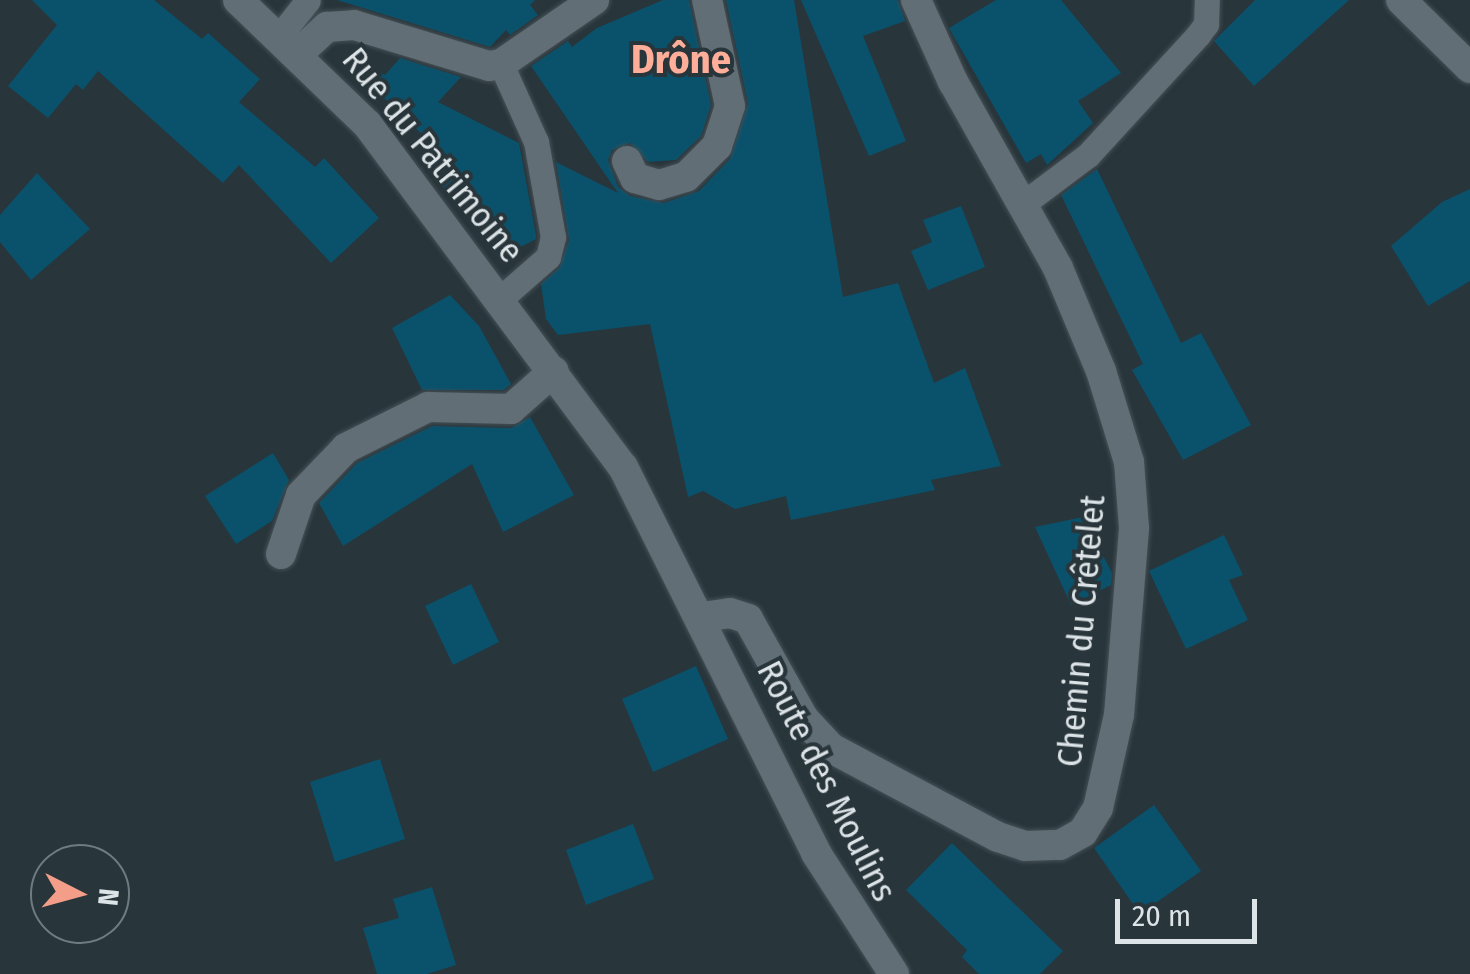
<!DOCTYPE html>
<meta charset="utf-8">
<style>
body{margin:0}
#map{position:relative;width:1470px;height:974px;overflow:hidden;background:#28353b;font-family:"Fira Sans Condensed",sans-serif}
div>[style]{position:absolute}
.building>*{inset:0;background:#0a526c}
.roads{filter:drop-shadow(0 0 2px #455055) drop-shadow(0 0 2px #455055)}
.service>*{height:25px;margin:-12.5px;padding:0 12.5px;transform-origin:12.5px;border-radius:12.5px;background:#616e75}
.minor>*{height:30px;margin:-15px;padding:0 15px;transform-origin:15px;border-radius:15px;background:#616e75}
.tertiary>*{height:30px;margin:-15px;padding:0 15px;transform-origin:15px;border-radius:15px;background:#616e75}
span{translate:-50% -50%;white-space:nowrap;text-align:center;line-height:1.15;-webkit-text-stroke:8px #28353b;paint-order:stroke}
.street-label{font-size:35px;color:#dde4e8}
.quarter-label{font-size:40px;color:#ffae99;font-weight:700}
.north{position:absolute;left:30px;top:844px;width:100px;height:100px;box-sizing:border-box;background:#28353b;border:2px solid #707b80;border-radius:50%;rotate:96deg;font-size:28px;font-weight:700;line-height:40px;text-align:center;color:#dde4e8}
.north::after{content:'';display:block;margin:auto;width:35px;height:45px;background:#f49e89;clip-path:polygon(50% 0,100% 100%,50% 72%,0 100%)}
.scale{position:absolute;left:1115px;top:899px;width:142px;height:45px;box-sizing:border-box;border:5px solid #dde4e8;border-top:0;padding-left:12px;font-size:30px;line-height:35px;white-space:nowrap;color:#dde4e8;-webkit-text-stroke:8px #28353b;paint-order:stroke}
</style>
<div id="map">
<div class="building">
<div style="clip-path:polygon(32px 0,154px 0,202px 39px,208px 33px,260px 79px,239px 102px,315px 167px,324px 158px,379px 218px,331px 263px,239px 165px,223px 183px,98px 71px,83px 90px,76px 84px,48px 118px,8px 86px,57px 25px)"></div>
<div style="clip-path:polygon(337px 0,535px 0,530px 5px,538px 15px,510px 35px,506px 30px,490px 47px)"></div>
<div style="clip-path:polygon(663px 0,689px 0,711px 105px,701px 136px,676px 160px,648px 162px,630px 143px,612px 150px,608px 160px,618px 187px,630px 196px,664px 203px,699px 191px,730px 159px,748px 103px,726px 0,794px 0,843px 297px,898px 283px,934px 383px,965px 368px,1001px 466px,931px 480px,935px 490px,791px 520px,786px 496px,735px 509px,703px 491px,688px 497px,650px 324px,558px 335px,546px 319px,541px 284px,559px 268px,569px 240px,556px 162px,618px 193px,531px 66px,568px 41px,572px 47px,597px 28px)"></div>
<div style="clip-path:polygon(801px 0,898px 0,905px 21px,863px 36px,906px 141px,869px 156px)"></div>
<div style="clip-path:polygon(996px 0,1061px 0,1121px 73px,1078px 101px,1093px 123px,1047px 165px,1041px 154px,1026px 163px,949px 28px)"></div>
<div style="clip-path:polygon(1255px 0,1349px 0,1254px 86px,1214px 41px)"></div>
<div style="clip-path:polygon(400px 58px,461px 77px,438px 102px,519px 143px,536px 236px,536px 239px,499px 258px,424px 163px,431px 143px,356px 71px,362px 63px,385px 75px)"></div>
<div style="clip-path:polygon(1097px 169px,1181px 343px,1201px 333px,1251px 425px,1183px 460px,1132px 370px,1143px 364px,1061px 195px)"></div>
<div style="clip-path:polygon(37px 173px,90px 229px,31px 280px,0 242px,0 215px)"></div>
<div style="clip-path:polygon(1470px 189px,1470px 281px,1428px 306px,1391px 246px,1442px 202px)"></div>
<div style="clip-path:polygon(961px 206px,985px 267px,928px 290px,911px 251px,932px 242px,923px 220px)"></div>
<div style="clip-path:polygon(450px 295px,479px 326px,511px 384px,504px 390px,422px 390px,392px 328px)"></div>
<div style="clip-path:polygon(530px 417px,574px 495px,503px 532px,472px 464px,343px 546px,319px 503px,357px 463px,432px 426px,511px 428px)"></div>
<div style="clip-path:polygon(273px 453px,289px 480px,272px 521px,236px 544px,205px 496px)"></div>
<div style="clip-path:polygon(1083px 517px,1112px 573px,1111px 585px,1071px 605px,1035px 527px)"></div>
<div style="clip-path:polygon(1224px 535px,1243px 575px,1229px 580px,1248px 620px,1186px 649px,1149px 571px)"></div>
<div style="clip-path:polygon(471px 584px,499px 642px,453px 665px,425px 606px)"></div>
<div style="clip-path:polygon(696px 666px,728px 739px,653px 772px,622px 699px)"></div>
<div style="clip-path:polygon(380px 759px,405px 839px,335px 862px,310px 782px)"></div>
<div style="clip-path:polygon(1154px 805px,1201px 871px,1140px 914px,1094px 848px)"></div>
<div style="clip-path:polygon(633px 824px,654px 879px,586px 905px,566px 850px)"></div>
<div style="clip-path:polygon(952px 843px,1063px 951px,1040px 974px,979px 974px,962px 957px,967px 950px,906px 890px)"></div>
<div style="clip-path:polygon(432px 887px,456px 965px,427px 974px,377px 974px,363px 928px,399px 918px,393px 899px)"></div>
</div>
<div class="roads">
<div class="service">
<div style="left:281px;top:34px;width:43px;rotate:-51.5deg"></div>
<div style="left:1024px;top:203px;width:80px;rotate:-36.9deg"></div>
<div style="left:1088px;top:155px;width:163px;rotate:-47.5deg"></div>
<div style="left:1198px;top:35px;width:14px;rotate:-54deg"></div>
<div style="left:1206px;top:24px;width:24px;rotate:-88deg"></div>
<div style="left:500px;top:299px;width:64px;rotate:-41.2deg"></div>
<div style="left:548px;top:257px;width:21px;rotate:-76deg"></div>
<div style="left:553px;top:237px;width:97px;rotate:-100.1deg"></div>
<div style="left:536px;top:142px;width:85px;rotate:-114.2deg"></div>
</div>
<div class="minor">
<div style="left:1401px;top:0;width:97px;rotate:44.6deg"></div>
<div style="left:300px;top:52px;width:37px;rotate:-43deg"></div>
<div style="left:327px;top:27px;width:27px;rotate:-4deg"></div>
<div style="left:354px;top:25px;width:141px;rotate:16.9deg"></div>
<div style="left:489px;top:66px;width:12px;rotate:-9deg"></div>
<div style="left:501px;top:64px;width:113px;rotate:-34.5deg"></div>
<div style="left:627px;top:161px;width:19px;rotate:65deg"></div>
<div style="left:635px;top:178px;width:25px;rotate:16deg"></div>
<div style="left:659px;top:185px;width:28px;rotate:-17deg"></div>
<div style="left:686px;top:177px;width:44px;rotate:-45deg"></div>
<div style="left:717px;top:146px;width:42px;rotate:-72deg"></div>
<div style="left:730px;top:106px;width:108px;rotate:-102.2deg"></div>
<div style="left:281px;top:554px;width:62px;rotate:-71.3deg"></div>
<div style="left:301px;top:495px;width:65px;rotate:-46.2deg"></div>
<div style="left:346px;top:448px;width:92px;rotate:-26.6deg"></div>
<div style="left:428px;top:407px;width:83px;rotate:1.4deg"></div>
<div style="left:511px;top:409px;width:57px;rotate:-41.5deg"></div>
<div style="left:702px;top:617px;width:28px;rotate:-8deg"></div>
<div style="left:730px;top:613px;width:19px;rotate:18deg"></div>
<div style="left:748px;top:619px;width:115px;rotate:60.8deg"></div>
<div style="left:804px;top:719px;width:40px;rotate:47deg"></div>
<div style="left:831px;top:748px;width:189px;rotate:28.1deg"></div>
<div style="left:998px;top:837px;width:28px;rotate:18deg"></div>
<div style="left:1025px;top:846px;width:35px;rotate:-2deg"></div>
<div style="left:1060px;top:845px;width:26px;rotate:-29deg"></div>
<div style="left:1083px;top:832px;width:28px;rotate:-58deg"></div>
<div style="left:1098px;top:808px;width:95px;rotate:-77.3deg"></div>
<div style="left:1119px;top:715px;width:188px;rotate:-85.4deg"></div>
<div style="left:1134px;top:528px;width:66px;rotate:-94.3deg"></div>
<div style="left:1129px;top:462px;width:95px;rotate:-107.1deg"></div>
<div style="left:1101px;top:371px;width:112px;rotate:-112.7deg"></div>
<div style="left:1058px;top:268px;width:214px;rotate:-119.4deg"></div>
<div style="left:953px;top:82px;width:90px;rotate:-114.3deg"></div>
</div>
<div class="tertiary">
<div style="left:238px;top:0;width:179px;rotate:43.9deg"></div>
<div style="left:367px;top:124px;width:428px;rotate:53.3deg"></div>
<div style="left:623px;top:467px;width:432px;rotate:63.4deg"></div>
<div style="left:816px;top:853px;width:144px;rotate:57.2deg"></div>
</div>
</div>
<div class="street-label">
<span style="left:433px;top:155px;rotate:51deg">Rue du Patrimoine</span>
<span style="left:1081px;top:631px;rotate:-85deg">Chemin du Crêtelet</span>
<span style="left:827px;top:781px;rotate:63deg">Route des Moulins</span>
</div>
<div class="quarter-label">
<span style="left:681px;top:60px">Drône</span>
</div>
<div class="north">N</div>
<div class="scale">20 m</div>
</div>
